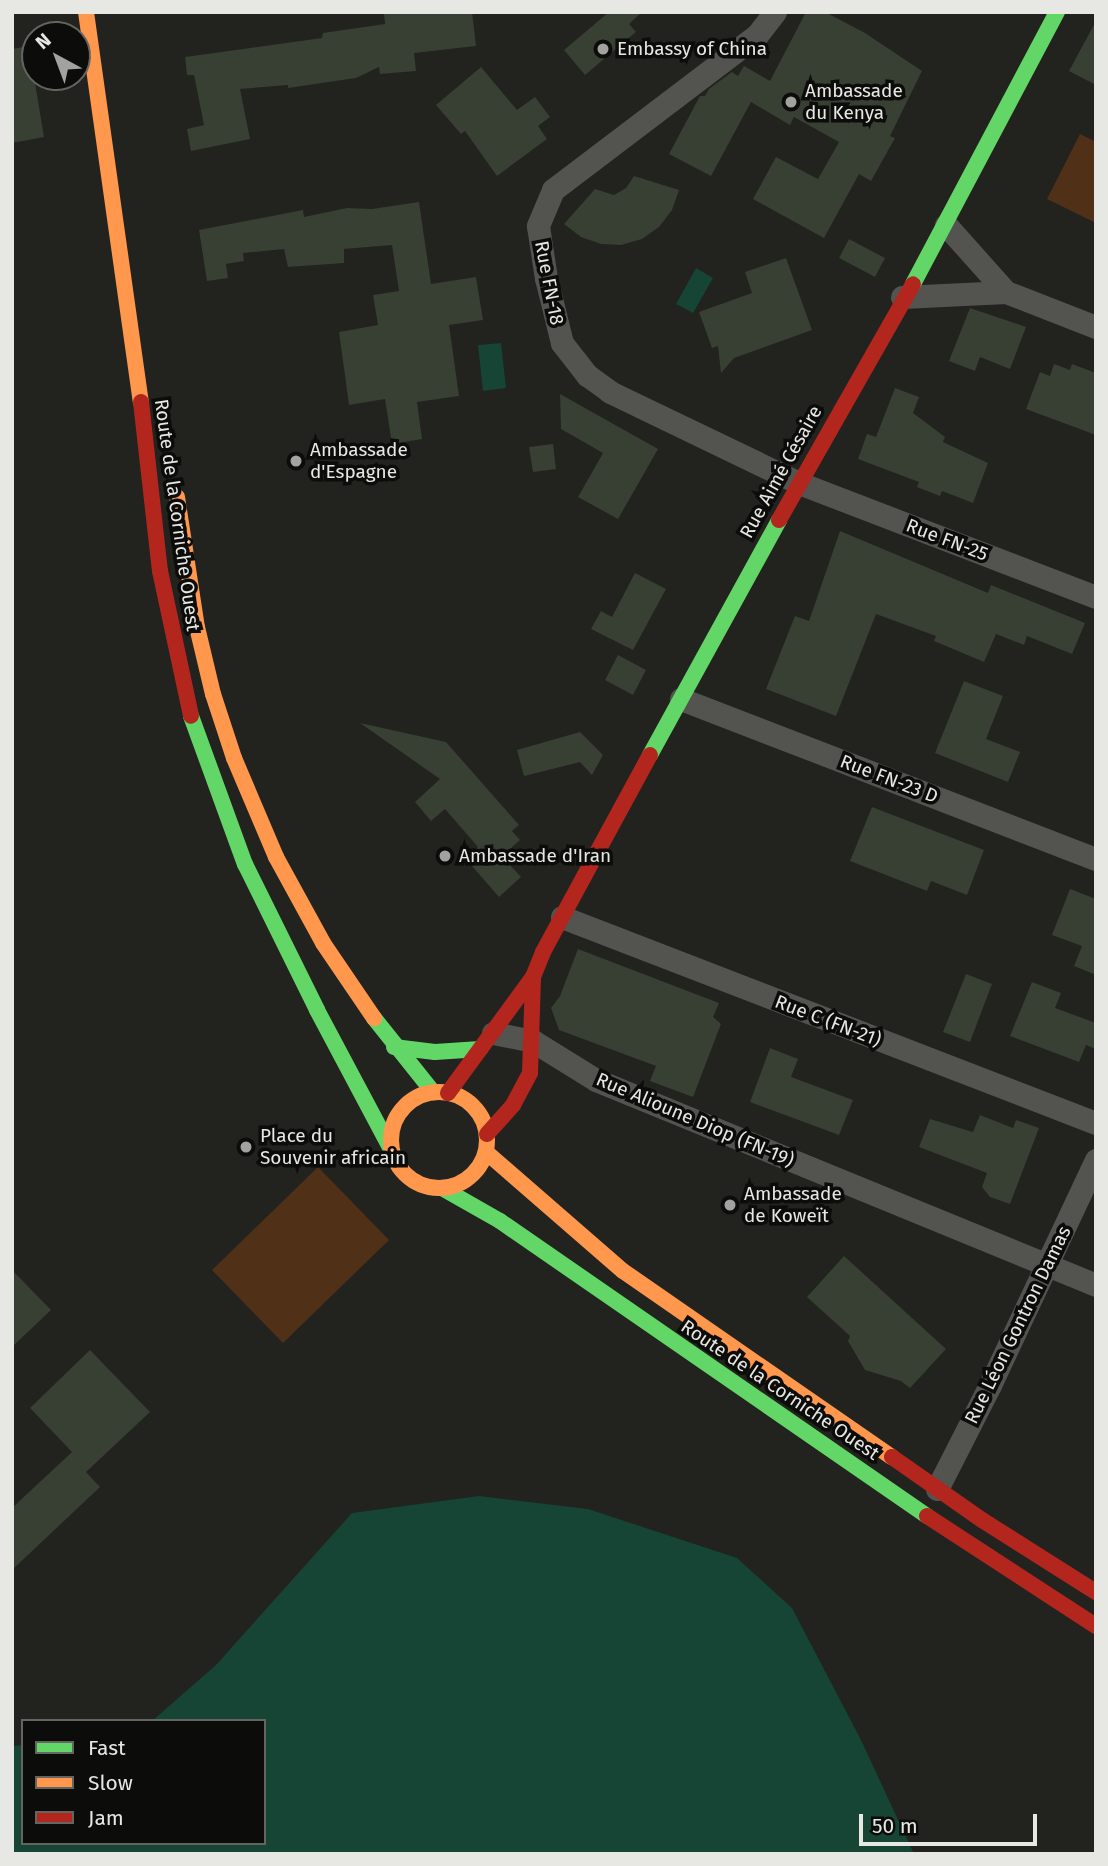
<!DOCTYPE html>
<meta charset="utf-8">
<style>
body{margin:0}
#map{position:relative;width:1108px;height:1866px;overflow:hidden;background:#22221e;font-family:"Fira Sans",sans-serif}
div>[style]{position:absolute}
.green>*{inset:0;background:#513018}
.water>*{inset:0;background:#164435}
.building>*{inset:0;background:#383f33}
.street>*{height:23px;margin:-11.5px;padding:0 11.5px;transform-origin:11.5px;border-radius:11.5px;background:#535350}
.fast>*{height:16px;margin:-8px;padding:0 8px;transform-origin:8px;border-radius:8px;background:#63d668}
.slow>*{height:16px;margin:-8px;padding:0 8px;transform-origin:8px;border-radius:8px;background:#ff974d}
.slow>.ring{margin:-8px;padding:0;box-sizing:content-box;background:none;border:16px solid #ff974d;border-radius:50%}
.jam>*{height:16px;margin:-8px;padding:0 8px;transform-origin:8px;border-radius:8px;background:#b3261e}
.dots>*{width:19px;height:19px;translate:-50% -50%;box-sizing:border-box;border:4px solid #0c0c0a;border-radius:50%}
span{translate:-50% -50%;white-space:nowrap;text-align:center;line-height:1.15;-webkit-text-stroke:7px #0c0c0a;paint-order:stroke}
.poi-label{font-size:19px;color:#e7e7e3}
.left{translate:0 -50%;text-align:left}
.street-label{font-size:19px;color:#e7e7e3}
.frame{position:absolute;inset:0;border:14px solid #e7e7e3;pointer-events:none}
.legend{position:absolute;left:21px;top:1719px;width:245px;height:126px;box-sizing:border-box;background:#0c0c0a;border:2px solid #646461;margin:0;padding:9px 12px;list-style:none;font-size:21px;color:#e7e7e3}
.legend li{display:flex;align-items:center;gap:14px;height:35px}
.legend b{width:35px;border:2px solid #646461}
.north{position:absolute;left:21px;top:21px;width:70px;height:70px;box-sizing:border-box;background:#0c0c0a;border:2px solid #646461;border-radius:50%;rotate:319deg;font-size:19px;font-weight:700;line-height:28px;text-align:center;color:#e7e7e3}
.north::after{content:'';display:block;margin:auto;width:24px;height:32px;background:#a2a29e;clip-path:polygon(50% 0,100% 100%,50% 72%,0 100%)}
.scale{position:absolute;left:859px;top:1814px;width:178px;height:32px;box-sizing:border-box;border:4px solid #e7e7e3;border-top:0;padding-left:9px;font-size:21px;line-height:24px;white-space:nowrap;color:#e7e7e3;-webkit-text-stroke:5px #0c0c0a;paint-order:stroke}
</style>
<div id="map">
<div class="green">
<div style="clip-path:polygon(1080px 134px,1096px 142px,1096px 223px,1047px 199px)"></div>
<div style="clip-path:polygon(318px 1167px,389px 1240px,283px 1343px,212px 1270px)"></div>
</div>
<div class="water">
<div style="clip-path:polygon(696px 268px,713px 278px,693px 313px,676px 304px)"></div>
<div style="clip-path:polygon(501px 343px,506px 388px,483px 391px,478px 345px)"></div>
<div style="clip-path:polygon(479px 1496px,588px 1509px,737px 1558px,792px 1608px,861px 1740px,914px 1854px,12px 1854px,12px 1746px,23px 1745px,23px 1843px,264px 1843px,264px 1721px,152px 1721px,216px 1665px,352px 1513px)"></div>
</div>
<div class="building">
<div style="clip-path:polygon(472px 12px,476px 46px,414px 53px,416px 71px,380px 74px,379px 67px,356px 78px,288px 88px,288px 85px,240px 89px,250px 139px,191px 151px,187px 129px,204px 125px,194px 75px,187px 75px,185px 57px,322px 38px,323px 33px,385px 24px,384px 14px)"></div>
<div style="clip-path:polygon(609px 12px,642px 12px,629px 24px,636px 32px,585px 75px,564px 50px)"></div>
<div style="clip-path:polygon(806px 12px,825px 12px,865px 33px,922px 71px,890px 136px,895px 138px,871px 181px,859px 174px,824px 238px,753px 199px,776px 157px,818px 179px,839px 142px,794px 117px,790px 125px,751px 102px,711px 176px,669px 154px,700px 96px,705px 96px,709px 89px,732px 72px,738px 76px,744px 66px,770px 81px)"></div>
<div style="clip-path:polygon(1096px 21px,1096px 85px,1069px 71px)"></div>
<div style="clip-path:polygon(29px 46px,44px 137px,12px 143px,12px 49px)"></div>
<div style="clip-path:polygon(481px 67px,517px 110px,535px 97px,550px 117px,538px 126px,547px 139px,497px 176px,465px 131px,461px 134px,436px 105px)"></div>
<div style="clip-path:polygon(634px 176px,679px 190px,672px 210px,659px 227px,642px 239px,621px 245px,601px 244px,581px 237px,564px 224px,595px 189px,614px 195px,626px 188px)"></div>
<div style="clip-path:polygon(419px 202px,431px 284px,476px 277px,483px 320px,449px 325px,459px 396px,417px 402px,422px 439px,392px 444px,385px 399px,349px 405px,339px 332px,378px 325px,373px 295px,399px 291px,392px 245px,344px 249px,344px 263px,288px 267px,284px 249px,243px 253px,244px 261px,226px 264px,228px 278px,207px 281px,199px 230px,303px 210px,304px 217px,347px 208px,372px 209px)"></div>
<div style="clip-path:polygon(849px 239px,885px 258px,875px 277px,839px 258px)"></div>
<div style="clip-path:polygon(786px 258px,812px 330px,734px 358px,721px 373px,718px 346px,712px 348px,699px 312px,752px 293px,745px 272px)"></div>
<div style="clip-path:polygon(970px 308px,1026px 327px,1010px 369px,980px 357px,975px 371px,949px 361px)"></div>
<div style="clip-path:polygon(1054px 364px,1070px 370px,1072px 364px,1096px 373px,1096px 435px,1026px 409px,1040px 372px,1050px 376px)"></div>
<div style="clip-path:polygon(895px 388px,919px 397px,913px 413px,945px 437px,943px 442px,988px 463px,973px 503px,942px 491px,940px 496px,917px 487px,919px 482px,858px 459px,867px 434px,876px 437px)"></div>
<div style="clip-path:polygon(560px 394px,658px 449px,618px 519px,578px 497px,603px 453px,561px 429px)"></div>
<div style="clip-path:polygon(553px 444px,556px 469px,533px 472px,529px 447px)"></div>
<div style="clip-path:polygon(840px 531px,988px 593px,991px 585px,1085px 623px,1072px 654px,1027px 636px,1024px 645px,996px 634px,984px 662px,934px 641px,936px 636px,876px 614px,836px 716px,766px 689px,795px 616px,809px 621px)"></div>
<div style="clip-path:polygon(635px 573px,666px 589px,633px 650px,591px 629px,601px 611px,612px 617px)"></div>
<div style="clip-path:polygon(618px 655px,646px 670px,633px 695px,605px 680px)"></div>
<div style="clip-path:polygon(964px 681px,1003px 696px,986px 739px,1020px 752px,1008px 782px,935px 753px)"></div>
<div style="clip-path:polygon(360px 723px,446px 742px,519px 825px,512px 831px,520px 840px,502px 856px,521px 877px,499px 897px,465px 858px,478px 847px,445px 809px,431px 821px,415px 802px,440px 779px)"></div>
<div style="clip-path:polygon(580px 732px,603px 755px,592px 775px,580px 762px,524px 776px,517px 750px)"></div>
<div style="clip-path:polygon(872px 807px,984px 850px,967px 895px,931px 881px,927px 891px,850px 861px)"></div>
<div style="clip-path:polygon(1070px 889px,1096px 899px,1096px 975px,1074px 966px,1082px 946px,1052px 935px)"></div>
<div style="clip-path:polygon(578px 949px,719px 1003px,713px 1017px,721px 1024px,693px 1097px,650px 1081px,656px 1066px,559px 1030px,551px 1008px,560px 996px)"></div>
<div style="clip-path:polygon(966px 974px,992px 984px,970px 1042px,943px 1032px)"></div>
<div style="clip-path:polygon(1032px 982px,1061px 993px,1055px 1008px,1096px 1023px,1096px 1049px,1086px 1045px,1079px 1062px,1010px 1036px)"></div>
<div style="clip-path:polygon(770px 1048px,798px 1059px,791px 1077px,853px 1100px,839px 1135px,750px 1102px)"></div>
<div style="clip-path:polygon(980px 1115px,1013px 1128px,1016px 1120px,1039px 1128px,1010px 1204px,990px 1197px,982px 1187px,987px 1173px,919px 1147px,930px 1119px,973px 1132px)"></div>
<div style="clip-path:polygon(844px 1256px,946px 1349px,910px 1388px,901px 1381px,865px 1370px,848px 1341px,850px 1336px,807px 1297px)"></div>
<div style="clip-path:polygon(12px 1270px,51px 1310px,12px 1347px)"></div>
<div style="clip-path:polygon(90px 1350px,150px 1412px,86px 1472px,100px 1487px,12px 1570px,12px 1508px,72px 1452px,30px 1408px)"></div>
</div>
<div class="street">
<div style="left:775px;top:12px;width:29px;rotate:128deg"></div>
<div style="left:757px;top:35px;width:256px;rotate:142.8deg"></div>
<div style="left:553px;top:190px;width:39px;rotate:113deg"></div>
<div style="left:538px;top:226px;width:53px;rotate:81.3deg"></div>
<div style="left:546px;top:278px;width:67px;rotate:76.2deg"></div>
<div style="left:562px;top:343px;width:41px;rotate:52deg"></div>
<div style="left:587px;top:375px;width:29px;rotate:36deg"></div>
<div style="left:610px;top:392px;width:210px;rotate:25.7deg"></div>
<div style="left:799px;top:483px;width:318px;rotate:21deg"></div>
<div style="left:946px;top:225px;width:90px;rotate:48.2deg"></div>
<div style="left:902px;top:297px;width:104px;rotate:-2.8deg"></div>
<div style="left:1006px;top:292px;width:97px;rotate:21.3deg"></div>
<div style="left:681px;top:699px;width:445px;rotate:21.1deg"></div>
<div style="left:562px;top:917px;width:572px;rotate:21.1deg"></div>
<div style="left:493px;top:1033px;width:41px;rotate:11.3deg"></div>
<div style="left:533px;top:1041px;width:74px;rotate:31.8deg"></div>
<div style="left:596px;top:1080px;width:540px;rotate:22.29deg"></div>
<div style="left:937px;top:1489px;width:117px;rotate:-63deg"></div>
<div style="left:990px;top:1385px;width:249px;rotate:-64.8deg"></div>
</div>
<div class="fast">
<div style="left:913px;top:284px;width:308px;rotate:-62.1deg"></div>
<div style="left:191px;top:716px;width:158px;rotate:70deg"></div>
<div style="left:245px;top:864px;width:163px;rotate:63.7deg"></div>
<div style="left:317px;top:1010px;width:157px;rotate:62deg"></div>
<div style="left:650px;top:755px;width:268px;rotate:-61.2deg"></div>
<div style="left:374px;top:1018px;width:95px;rotate:51.4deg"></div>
<div style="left:394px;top:1047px;width:41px;rotate:7deg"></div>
<div style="left:435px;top:1052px;width:45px;rotate:-3.8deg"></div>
<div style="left:442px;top:1188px;width:67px;rotate:29.6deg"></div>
<div style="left:500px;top:1221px;width:519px;rotate:34.64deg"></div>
</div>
<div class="slow">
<div style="left:86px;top:12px;width:394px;rotate:82deg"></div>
<div style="left:177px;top:497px;width:132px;rotate:81.3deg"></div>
<div style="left:197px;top:627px;width:69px;rotate:76.6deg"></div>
<div style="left:213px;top:694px;width:67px;rotate:71.8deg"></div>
<div style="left:234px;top:758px;width:108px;rotate:67deg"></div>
<div style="left:276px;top:857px;width:98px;rotate:61.3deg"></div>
<div style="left:323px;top:943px;width:91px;rotate:55.8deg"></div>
<div class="ring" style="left:391px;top:1092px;width:80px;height:80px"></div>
<div style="left:486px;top:1152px;width:181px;rotate:41deg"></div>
<div style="left:623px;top:1271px;width:327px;rotate:34.7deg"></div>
</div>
<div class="jam">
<div style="left:141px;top:402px;width:170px;rotate:83.6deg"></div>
<div style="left:160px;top:571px;width:148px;rotate:77.9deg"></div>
<div style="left:779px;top:520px;width:271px;rotate:-60.4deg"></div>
<div style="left:448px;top:1093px;width:144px;rotate:-53.8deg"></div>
<div style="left:533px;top:977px;width:27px;rotate:-68deg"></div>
<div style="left:543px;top:952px;width:224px;rotate:-61.5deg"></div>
<div style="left:487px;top:1134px;width:39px;rotate:-48deg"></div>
<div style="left:513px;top:1105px;width:36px;rotate:-62deg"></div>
<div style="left:530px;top:1073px;width:96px;rotate:-88.2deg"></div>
<div style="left:892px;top:1457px;width:110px;rotate:35deg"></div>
<div style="left:982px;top:1520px;width:135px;rotate:32.3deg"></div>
<div style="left:927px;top:1516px;width:202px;rotate:33.1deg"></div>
</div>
<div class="dots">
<div style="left:603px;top:49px;background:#a2a29e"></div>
<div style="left:791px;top:102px;background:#a2a29e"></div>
<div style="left:296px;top:461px;background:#a2a29e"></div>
<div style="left:445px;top:856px;background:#a2a29e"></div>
<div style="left:246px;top:1147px;background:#a2a29e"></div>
<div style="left:730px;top:1205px;background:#a2a29e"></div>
</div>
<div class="poi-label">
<span class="left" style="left:617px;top:49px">Embassy of China</span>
<span class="left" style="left:805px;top:102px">Ambassade<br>du Kenya</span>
<span class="left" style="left:310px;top:461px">Ambassade<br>d'Espagne</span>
<span class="left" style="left:459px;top:856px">Ambassade d'Iran</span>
<span class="left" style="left:260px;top:1147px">Place du<br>Souvenir africain</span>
<span class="left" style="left:744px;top:1205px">Ambassade<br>de Koweït</span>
</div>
<div class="street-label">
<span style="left:549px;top:283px;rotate:79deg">Rue FN-18</span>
<span style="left:781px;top:472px;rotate:-61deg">Rue Aimé Césaire</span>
<span style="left:177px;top:515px;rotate:82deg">Route de la Corniche Ouest</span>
<span style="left:947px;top:540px;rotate:21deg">Rue FN-25</span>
<span style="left:889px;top:779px;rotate:21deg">Rue FN-23 D</span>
<span style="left:828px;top:1021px;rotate:21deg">Rue C (FN-21)</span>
<span style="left:695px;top:1120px;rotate:23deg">Rue Alioune Diop (FN-19)</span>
<span style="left:1018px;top:1325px;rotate:-64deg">Rue Léon Gontron Damas</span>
<span style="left:780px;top:1390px;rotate:34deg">Route de la Corniche Ouest</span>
</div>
<div class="frame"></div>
<ul class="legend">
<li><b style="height:9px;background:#63d668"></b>Fast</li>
<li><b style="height:9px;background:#ff974d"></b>Slow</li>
<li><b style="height:9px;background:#b3261e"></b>Jam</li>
</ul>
<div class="north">N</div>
<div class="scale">50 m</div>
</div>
